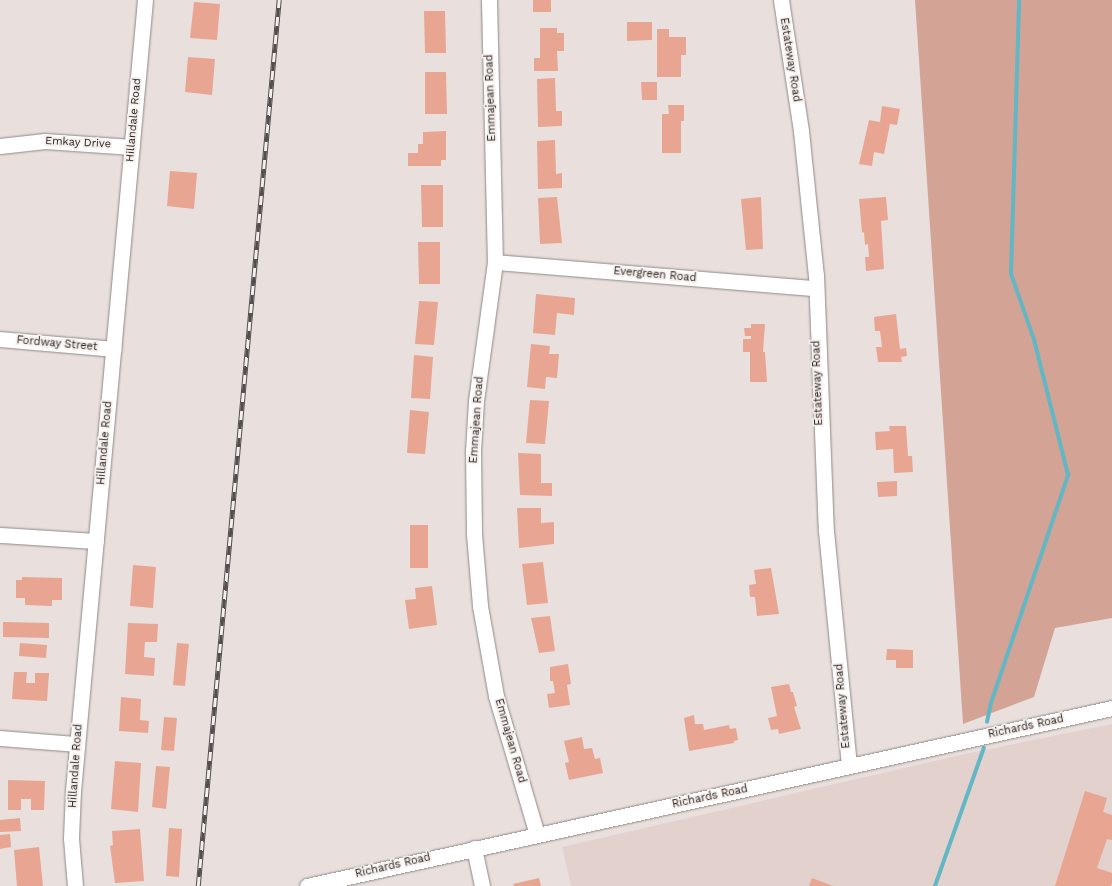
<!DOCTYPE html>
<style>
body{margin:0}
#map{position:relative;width:1112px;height:886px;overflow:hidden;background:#e9e0de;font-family:"Work Sans",sans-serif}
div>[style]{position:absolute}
.built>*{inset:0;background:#e2d1cd}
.green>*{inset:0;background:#d3a496}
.stream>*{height:3.5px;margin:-1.75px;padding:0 1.75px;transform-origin:1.75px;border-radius:1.75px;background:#63b6c3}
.building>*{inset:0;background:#e7a592}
.roads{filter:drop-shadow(0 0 1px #908886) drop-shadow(0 0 1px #908886)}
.minor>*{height:15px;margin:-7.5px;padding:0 7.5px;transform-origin:7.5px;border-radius:7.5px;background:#fff}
.rail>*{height:4.5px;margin-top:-2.25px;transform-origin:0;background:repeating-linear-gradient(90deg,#f6eeeb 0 9px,#524e4d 0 18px);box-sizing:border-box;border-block:1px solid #524e4d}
span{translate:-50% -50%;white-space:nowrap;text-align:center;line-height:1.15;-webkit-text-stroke:3.5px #f6eeeb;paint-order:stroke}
.street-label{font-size:11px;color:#272423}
</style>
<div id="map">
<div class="built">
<div style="clip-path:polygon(1112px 724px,1112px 886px,571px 886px,562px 847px,965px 754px)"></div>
</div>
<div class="green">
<div style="clip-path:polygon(915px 0,1112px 0,1112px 618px,1055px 628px,1034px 697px,963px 724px)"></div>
</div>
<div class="stream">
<div style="left:987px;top:722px;width:19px;rotate:-78deg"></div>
<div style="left:991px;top:703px;width:241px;rotate:-71.3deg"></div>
<div style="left:1068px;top:475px;width:139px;rotate:-104.1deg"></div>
<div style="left:1034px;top:340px;width:70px;rotate:-109.2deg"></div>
<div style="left:1011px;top:274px;width:274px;rotate:-88.3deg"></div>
<div style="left:935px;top:886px;width:146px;rotate:-70.5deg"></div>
</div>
<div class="building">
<div style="clip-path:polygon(533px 0,551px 0,551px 12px,533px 12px)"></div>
<div style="clip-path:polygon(194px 2px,220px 4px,217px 40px,190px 38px)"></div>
<div style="clip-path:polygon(424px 11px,445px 11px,446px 53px,425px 53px)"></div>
<div style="clip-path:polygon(627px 22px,652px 22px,652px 40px,627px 41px)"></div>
<div style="clip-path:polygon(540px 28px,557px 28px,557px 33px,564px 33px,564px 51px,557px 51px,558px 71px,534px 71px,534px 58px,540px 58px)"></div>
<div style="clip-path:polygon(657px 29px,669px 29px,669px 37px,686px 37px,686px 55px,681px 55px,681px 77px,657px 77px)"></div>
<div style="clip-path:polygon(188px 57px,215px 59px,212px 95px,185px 92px)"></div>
<div style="clip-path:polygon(425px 72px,446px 72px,447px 114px,425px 114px)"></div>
<div style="clip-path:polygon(555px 78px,556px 111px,562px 111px,562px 126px,538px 127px,537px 79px)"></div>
<div style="clip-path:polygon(641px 82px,657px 82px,657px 100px,642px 100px)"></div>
<div style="clip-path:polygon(668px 105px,684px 105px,684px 121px,681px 121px,681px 153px,662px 153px,662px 114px,669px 114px)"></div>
<div style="clip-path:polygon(882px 106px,900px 109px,897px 125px,890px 124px,884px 154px,874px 152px,872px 166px,859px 164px,869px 120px,880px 122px)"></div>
<div style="clip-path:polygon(446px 131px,446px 160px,441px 160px,441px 166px,408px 166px,408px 153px,418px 153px,418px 144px,423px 144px,423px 132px)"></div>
<div style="clip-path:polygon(555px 140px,556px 174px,562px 173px,562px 188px,538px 189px,537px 141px)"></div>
<div style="clip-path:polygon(170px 171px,197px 173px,194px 209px,167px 206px)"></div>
<div style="clip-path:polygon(421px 185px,443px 185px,443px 227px,422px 227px)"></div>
<div style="clip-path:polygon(557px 197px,562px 243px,540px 244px,538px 198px)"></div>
<div style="clip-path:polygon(761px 197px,763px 249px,746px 250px,741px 199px)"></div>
<div style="clip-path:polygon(886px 197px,888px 220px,881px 221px,884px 269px,866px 271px,865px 257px,869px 257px,868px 244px,865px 245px,864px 232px,862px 233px,859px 199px)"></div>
<div style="clip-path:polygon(418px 242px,440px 242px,440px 284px,419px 284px)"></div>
<div style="clip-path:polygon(536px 294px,575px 298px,574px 315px,557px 313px,555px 335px,533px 333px)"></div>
<div style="clip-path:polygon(419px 301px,438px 302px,434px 345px,415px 344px)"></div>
<div style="clip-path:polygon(896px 314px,900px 349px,906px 348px,907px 356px,901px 357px,902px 362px,878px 362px,876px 347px,882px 347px,880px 331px,875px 331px,874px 317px)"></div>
<div style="clip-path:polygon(751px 324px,765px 324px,763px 352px,765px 352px,767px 382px,750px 382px,750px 352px,743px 352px,743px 339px,751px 339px,751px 336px,745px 336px,744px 328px,751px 328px)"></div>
<div style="clip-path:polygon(531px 344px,550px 346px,549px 354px,559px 354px,557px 378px,546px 377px,545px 389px,527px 387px)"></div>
<div style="clip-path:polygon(414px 355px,433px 357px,430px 399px,411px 398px)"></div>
<div style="clip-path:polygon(530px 400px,549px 401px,545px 444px,526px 443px)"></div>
<div style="clip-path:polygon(410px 410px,429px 412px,425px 454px,407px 453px)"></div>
<div style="clip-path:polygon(889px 426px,906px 426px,908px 456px,912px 456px,913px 472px,894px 473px,893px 449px,876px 450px,875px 432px,890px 431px)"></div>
<div style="clip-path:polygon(518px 453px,541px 454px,541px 483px,552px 483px,552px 496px,520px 495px)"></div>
<div style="clip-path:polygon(897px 481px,897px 496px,878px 497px,877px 482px)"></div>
<div style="clip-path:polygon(517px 508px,541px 508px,541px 523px,554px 522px,554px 544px,519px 548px)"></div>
<div style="clip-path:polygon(410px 525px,428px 525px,428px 568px,410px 568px)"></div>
<div style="clip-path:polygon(543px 562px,548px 603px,527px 605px,522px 564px)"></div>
<div style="clip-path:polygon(133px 565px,156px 567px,153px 608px,130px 606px)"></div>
<div style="clip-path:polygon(771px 568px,779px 614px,757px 616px,755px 597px,750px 597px,749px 585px,756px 584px,754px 570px)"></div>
<div style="clip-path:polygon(22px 577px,62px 578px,62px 600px,52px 600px,52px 606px,25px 605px,25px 598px,16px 598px,16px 580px,22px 580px)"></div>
<div style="clip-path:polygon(432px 586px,437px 625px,409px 629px,405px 600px,416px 599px,415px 588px)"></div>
<div style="clip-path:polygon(550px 616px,555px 651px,539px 653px,531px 618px)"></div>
<div style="clip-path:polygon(3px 622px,49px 623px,49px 638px,3px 637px)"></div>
<div style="clip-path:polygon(128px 623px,158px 624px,157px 642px,145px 642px,144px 657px,155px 658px,154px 676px,125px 674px)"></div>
<div style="clip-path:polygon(20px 643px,47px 645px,46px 658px,19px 656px)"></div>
<div style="clip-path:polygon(177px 643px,189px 644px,185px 686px,173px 685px)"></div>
<div style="clip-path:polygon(887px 649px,913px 650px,913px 668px,896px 668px,896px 660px,886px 660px)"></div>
<div style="clip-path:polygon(568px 664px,571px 684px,567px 685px,570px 705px,549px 708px,547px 694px,555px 693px,553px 681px,550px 681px,550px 667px)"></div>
<div style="clip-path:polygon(14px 672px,27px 672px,26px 683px,35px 683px,35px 673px,49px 673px,47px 701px,12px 699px)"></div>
<div style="clip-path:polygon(789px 684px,791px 692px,793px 692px,797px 706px,794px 707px,801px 729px,779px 734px,778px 729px,771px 730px,768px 718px,777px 716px,771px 687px)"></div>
<div style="clip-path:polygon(121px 697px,141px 699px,140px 720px,149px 721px,148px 733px,119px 731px)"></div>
<div style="clip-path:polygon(694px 715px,695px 724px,703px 724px,704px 730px,729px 725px,730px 729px,736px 728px,738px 740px,734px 741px,734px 743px,689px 751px,684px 718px)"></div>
<div style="clip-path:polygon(164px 717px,177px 718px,174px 751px,161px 750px)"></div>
<div style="clip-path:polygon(582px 737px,584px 749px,592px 748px,595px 759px,600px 758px,603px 773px,569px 780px,565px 763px,569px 762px,564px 741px)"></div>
<div style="clip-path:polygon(115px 761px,141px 763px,138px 812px,111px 809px)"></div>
<div style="clip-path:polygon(156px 766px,170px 767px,166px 809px,152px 807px)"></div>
<div style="clip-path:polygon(8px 780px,45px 781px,44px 810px,31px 810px,31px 799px,21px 799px,21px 810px,8px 810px)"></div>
<div style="clip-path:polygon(1085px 791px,1107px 798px,1103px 812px,1112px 815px,1112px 840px,1107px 839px,1097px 868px,1112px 873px,1112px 883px,1111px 886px,1055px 886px)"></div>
<div style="clip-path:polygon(20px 818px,21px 831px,0 832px,0 820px)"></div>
<div style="clip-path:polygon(169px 828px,182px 829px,179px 877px,166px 876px)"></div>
<div style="clip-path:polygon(140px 829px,144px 881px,115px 883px,110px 846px,113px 845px,112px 831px)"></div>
<div style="clip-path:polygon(10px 834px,11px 847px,0 849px,0 835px)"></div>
<div style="clip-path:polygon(39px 847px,43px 886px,17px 886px,14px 850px)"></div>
<div style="clip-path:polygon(539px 878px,541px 886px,514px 886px,513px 884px)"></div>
<div style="clip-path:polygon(812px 878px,833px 886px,809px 886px)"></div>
</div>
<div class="roads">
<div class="minor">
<div style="left:489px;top:0;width:262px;rotate:88.7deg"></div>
<div style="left:495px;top:262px;width:140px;rotate:97.8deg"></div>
<div style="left:476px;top:401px;width:50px;rotate:93.4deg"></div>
<div style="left:473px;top:451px;width:83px;rotate:89.3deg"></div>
<div style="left:474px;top:534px;width:72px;rotate:85.2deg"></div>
<div style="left:480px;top:606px;width:91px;rotate:79.9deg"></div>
<div style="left:496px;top:696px;width:144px;rotate:73.5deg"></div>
<div style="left:781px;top:0;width:133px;rotate:81.3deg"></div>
<div style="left:801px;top:131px;width:145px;rotate:84.1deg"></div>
<div style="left:816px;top:275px;width:256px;rotate:87.8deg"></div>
<div style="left:826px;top:531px;width:236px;rotate:84.4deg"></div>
<div style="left:0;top:146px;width:45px;rotate:-6.3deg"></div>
<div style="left:45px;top:141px;width:87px;rotate:3.9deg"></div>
<div style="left:495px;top:262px;width:320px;rotate:4.7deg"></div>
<div style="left:0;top:339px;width:114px;rotate:5deg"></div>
<div style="left:0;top:535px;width:96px;rotate:3.6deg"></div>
<div style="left:0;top:738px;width:77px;rotate:4.5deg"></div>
<div style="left:474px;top:848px;width:39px;rotate:78deg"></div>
<div style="left:75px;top:886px;width:48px;rotate:-94.8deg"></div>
<div style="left:71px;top:838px;width:47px;rotate:-87.6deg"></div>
<div style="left:73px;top:791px;width:794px;rotate:-84.8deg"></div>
<div style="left:307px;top:886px;width:824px;rotate:-12.47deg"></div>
</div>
</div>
<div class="rail">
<div style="left:198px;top:886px;width:890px;rotate:-84.78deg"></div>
</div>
<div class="street-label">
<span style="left:790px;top:60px;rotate:81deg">Estateway Road</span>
<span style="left:491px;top:98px;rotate:-92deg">Emmajean Road</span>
<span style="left:134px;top:120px;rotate:-85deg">Hillandale Road</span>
<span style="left:78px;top:143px;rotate:3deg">Emkay Drive</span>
<span style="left:655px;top:275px;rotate:5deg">Evergreen Road</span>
<span style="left:57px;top:344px;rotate:5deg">Fordway Street</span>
<span style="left:818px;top:383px;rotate:-92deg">Estateway Road</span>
<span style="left:477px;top:420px;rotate:-86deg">Emmajean Road</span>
<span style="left:105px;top:443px;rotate:-85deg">Hillandale Road</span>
<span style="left:843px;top:706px;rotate:-95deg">Estateway Road</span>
<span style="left:1026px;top:727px;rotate:-12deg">Richards Road</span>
<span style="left:510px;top:741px;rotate:74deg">Emmajean Road</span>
<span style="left:76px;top:766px;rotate:-86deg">Hillandale Road</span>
<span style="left:710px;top:797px;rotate:-12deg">Richards Road</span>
<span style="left:393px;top:866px;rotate:-13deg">Richards Road</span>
</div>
</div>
